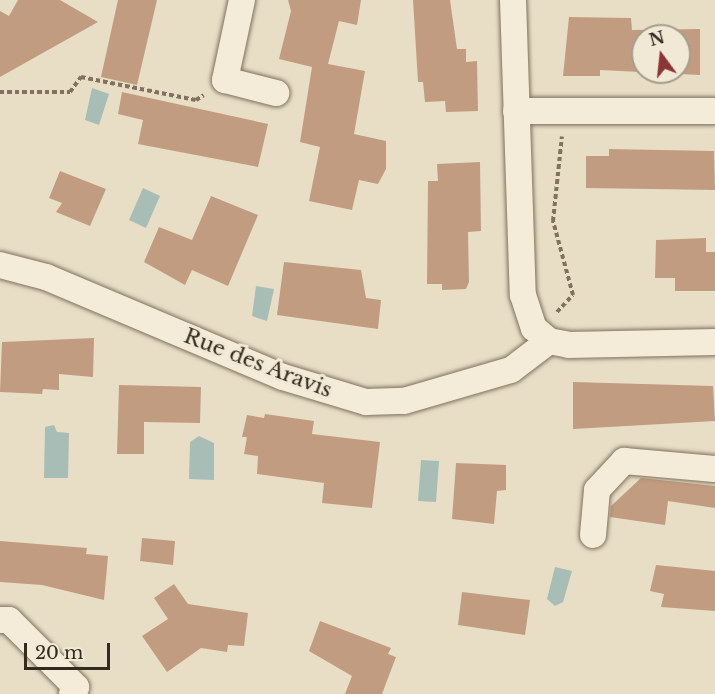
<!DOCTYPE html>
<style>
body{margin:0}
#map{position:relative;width:715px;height:694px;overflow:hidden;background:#e8dec6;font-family:"Libre Baskerville",serif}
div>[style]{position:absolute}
.water>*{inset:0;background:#a7bdb6}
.building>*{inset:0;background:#c29c81}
.path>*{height:4px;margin-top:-2px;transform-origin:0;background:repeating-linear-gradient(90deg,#81715e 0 4.5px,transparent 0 7.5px)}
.roads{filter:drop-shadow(0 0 2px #81715e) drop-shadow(0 0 2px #81715e)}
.minor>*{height:26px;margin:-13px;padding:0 13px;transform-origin:13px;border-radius:13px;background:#f4ecd8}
span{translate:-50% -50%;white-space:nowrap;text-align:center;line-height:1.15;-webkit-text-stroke:6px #f1e9d5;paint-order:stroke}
.street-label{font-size:21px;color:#342a20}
.north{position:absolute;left:631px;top:24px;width:60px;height:60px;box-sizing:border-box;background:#f1e9d5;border:2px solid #a59d8d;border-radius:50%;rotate:345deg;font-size:16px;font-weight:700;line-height:24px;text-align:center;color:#342a20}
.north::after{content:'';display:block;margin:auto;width:21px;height:27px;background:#893636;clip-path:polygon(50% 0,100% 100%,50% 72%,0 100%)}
.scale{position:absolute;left:24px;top:643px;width:86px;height:27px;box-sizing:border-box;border:3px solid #342a20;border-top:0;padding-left:8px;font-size:18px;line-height:21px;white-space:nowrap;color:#342a20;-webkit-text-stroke:4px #f1e9d5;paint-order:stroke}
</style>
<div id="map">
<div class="water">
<div style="clip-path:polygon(92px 88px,109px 94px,99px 125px,85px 120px)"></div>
<div style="clip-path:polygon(143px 188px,160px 196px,146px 228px,129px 220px)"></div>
<div style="clip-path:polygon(256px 286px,274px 289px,267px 321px,252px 316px)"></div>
<div style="clip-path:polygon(54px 425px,57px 432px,69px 433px,68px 478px,44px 478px,45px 427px)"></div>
<div style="clip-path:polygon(199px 436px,214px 443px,214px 480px,189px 479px,190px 442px)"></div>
<div style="clip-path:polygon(421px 460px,439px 461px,436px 502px,418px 501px)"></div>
<div style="clip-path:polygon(555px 567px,572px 571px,563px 602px,555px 606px,547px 599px)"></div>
</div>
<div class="building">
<div style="clip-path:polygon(18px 0,60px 0,98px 22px,0 77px,0 11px,9px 16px)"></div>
<div style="clip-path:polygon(118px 0,157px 0,137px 85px,101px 77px)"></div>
<div style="clip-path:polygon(288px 0,361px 0,357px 25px,339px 21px,328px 64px,365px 71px,354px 134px,386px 141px,386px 169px,378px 184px,359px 180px,352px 210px,309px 201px,320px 147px,300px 142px,312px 67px,279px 59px,291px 11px)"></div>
<div style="clip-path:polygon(413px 0,450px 0,457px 49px,466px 49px,466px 62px,477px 61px,478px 111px,446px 112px,445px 101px,425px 102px,423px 82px,418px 82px)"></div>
<div style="clip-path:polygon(evenodd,569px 17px,631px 18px,632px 30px,700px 29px,700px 75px,600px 70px,600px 76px,563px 76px,569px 17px,643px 36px,679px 36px,679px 72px,643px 72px,643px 36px)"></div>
<div style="clip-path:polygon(122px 92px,268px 124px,258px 167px,138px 144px,143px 120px,118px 114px)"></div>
<div style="clip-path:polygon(609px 149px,714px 151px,715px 190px,586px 188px,586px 156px,609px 156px)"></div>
<div style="clip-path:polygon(480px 162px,481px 231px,468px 232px,469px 282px,466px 289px,442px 290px,442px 284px,427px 284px,428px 181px,438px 181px,437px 164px)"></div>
<div style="clip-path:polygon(60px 171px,106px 189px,90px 226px,56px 212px,62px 203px,49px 198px)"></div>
<div style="clip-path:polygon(211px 196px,258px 215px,228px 286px,192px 270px,185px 285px,144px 262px,159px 227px,192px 240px)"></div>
<div style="clip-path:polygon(706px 238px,706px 252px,715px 252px,715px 291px,675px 291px,675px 278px,655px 278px,656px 240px)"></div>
<div style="clip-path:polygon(284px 262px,361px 270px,366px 298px,381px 300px,378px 329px,277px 315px)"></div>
<div style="clip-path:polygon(94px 338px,93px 377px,59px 374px,59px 390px,43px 389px,42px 394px,0 392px,2px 342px)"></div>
<div style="clip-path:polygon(573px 382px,713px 386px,715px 421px,573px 429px)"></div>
<div style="clip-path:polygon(119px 385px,201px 387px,200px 423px,144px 422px,144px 454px,117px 454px)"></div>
<div style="clip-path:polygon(265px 414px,314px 421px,312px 434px,380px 442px,372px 508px,322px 503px,324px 483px,257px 474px,258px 456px,244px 454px,247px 437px,242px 437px,247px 415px,264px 418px)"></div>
<div style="clip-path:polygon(456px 463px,506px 465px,506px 490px,497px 491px,494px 524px,452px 519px)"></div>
<div style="clip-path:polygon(641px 478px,715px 486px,715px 508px,668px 501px,665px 525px,610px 517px,611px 506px)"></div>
<div style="clip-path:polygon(142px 538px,175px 541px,173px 565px,140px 561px)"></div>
<div style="clip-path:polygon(0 541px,87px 548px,86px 554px,108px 556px,104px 600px,42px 585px,0 582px)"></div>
<div style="clip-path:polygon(656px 565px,715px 571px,715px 611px,661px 607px,664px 594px,650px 591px)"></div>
<div style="clip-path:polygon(174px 584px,188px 604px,248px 613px,244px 646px,228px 645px,227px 652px,201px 648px,167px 672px,142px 636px,168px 619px,154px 598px)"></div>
<div style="clip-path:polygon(462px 592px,530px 600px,525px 635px,458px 625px)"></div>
<div style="clip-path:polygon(320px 621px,391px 648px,388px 654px,396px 657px,382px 694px,345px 694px,352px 676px,309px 651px)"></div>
</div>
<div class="path">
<div style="left:0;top:92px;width:70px"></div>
<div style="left:70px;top:92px;width:19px;rotate:-54deg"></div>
<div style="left:81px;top:77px;width:117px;rotate:11.3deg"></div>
<div style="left:196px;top:100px;width:9px;rotate:-32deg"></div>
<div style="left:557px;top:312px;width:23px;rotate:-47deg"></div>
<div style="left:573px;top:295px;width:77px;rotate:-105.1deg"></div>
<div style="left:553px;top:221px;width:85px;rotate:-84deg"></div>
</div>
<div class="roads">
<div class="minor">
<div style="left:242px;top:0;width:82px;rotate:102deg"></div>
<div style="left:225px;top:80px;width:53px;rotate:14.3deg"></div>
<div style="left:513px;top:0;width:295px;rotate:88.1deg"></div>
<div style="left:523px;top:295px;width:35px;rotate:72deg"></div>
<div style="left:534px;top:328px;width:20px;rotate:41deg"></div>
<div style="left:549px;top:341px;width:20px;rotate:11deg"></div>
<div style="left:569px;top:345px;width:146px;rotate:-1.2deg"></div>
<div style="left:516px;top:111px;width:199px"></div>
<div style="left:0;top:265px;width:48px;rotate:14.6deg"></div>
<div style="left:46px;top:277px;width:257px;rotate:22.9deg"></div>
<div style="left:283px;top:377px;width:87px;rotate:16.8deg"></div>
<div style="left:366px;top:402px;width:38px;rotate:-2deg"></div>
<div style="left:404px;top:401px;width:111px;rotate:-16.2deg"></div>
<div style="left:511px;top:370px;width:48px;rotate:-37.3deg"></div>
<div style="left:593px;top:535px;width:45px;rotate:-84.9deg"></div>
<div style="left:597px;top:490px;width:40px;rotate:-47deg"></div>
<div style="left:624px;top:461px;width:91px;rotate:5deg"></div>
<div style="left:0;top:620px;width:9px"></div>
<div style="left:9px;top:620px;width:95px;rotate:45deg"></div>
<div style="left:76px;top:687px;width:8px;rotate:120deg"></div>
</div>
</div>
<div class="street-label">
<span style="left:258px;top:363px;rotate:21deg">Rue des Aravis</span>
</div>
<div class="north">N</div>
<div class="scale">20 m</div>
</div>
